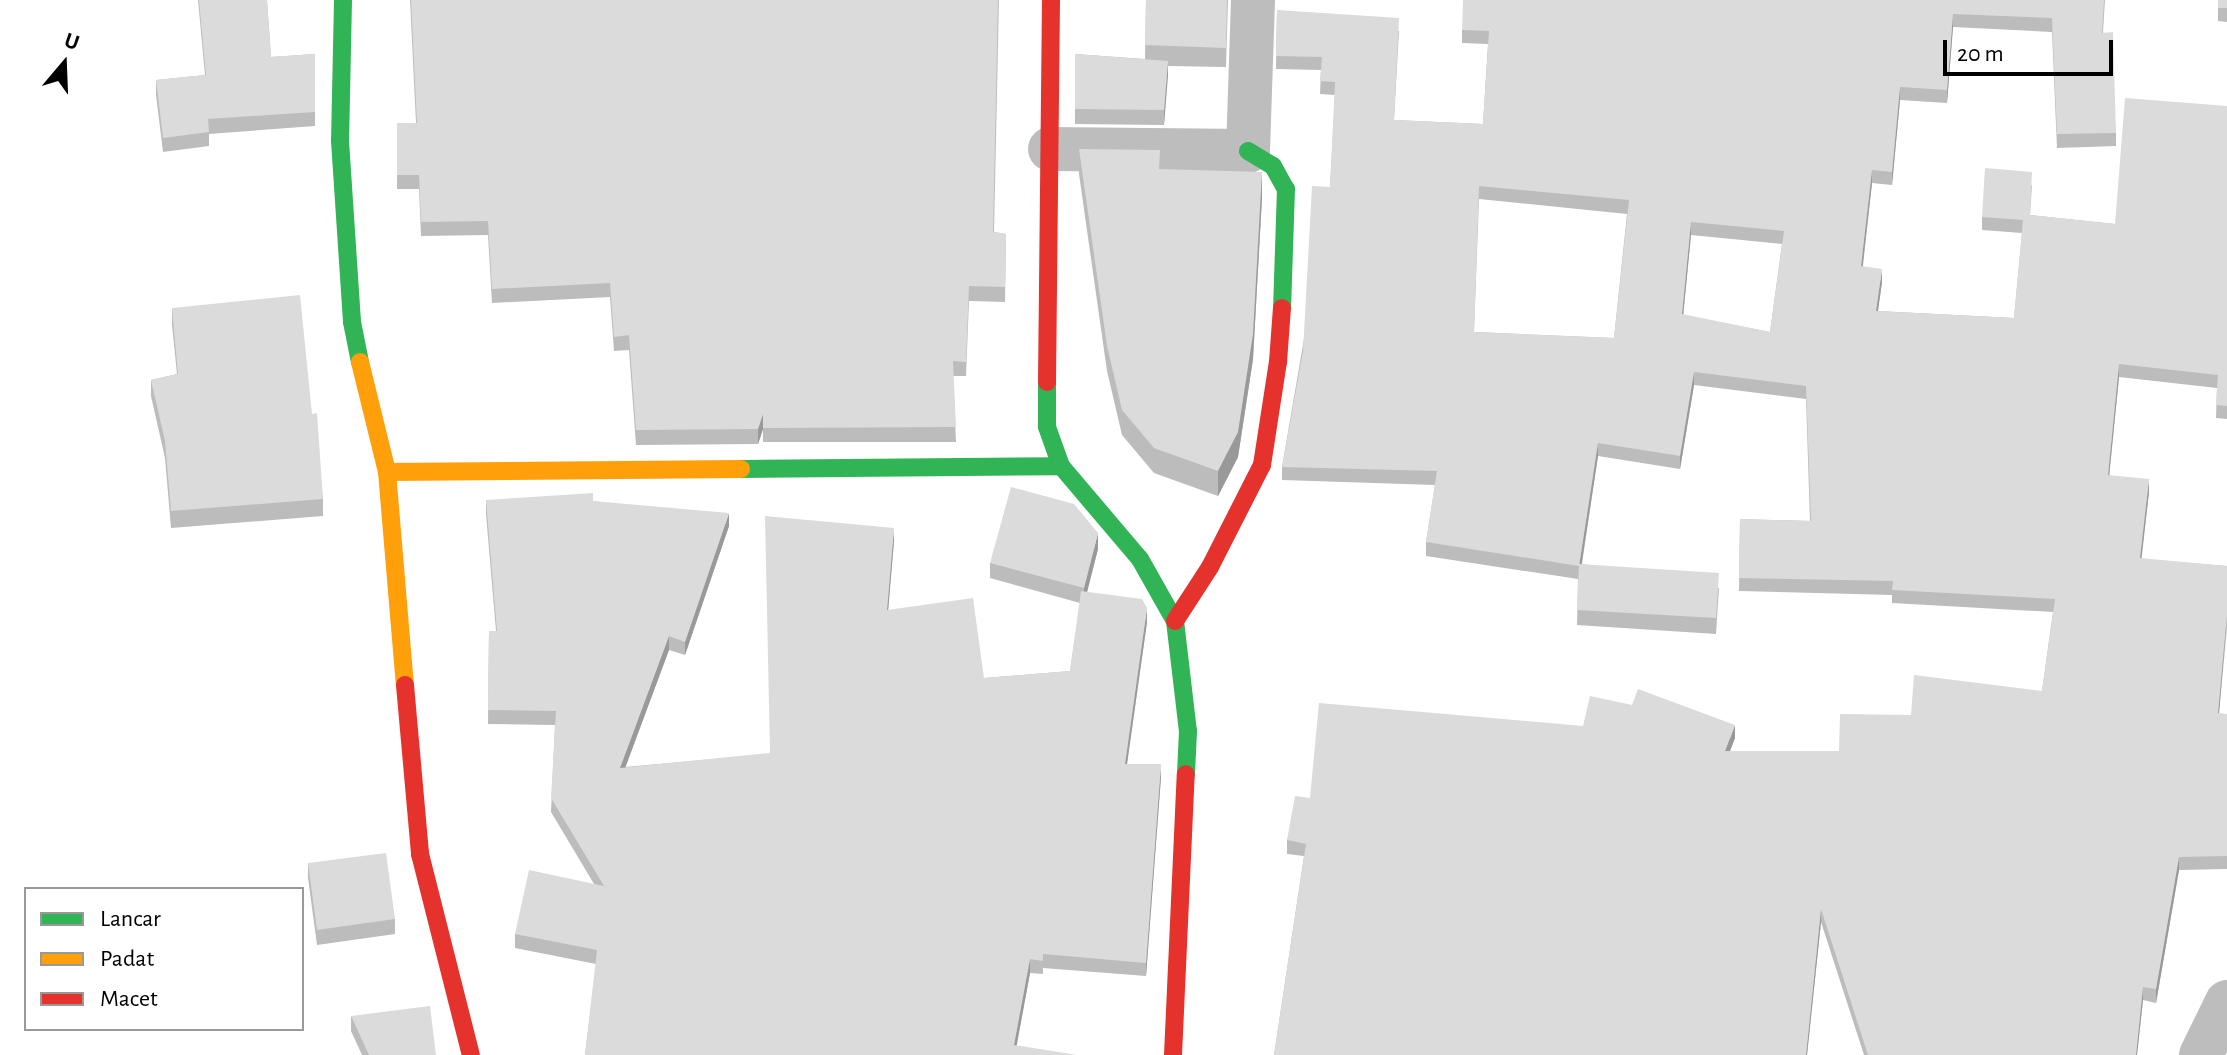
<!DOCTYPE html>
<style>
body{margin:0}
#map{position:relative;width:2227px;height:1055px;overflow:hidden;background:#fff;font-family:"Alegreya Sans",sans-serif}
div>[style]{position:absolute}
.street>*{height:44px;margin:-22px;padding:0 22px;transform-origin:22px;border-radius:22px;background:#bdbdbd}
.fast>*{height:18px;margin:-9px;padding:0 9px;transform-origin:9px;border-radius:9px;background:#30b455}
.slow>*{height:18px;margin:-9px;padding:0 9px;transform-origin:9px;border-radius:9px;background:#ff9f0a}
.jam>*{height:18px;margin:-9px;padding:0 9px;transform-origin:9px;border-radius:9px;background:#e5322d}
.wall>*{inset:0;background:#bcbcbc}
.shaded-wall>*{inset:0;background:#999}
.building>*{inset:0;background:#dbdbdb}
span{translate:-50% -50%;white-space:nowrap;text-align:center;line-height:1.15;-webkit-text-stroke:6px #fff;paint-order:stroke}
.legend{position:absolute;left:24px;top:887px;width:280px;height:144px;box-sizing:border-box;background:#fff;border:2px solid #999;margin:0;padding:10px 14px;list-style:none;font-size:24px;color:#000}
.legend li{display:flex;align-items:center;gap:16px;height:40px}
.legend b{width:40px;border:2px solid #999}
.north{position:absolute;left:24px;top:24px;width:80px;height:80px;-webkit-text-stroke:6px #fff;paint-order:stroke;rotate:19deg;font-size:22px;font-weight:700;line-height:32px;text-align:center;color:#000}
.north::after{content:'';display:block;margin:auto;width:28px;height:36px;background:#000;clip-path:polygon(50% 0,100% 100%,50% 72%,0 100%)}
.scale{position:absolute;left:1943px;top:40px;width:170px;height:36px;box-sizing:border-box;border:4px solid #000;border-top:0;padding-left:10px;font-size:24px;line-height:28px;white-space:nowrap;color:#000;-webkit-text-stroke:6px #fff;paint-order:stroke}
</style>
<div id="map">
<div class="street">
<div style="left:1050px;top:149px;width:198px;rotate:0.6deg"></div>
<div style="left:1248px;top:151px;width:151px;rotate:-88.1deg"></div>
<div style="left:2201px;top:1055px;width:59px;rotate:-63.9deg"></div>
</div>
<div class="fast">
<div style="left:343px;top:0;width:141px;rotate:91.2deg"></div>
<div style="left:340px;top:141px;width:181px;rotate:86.2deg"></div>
<div style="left:352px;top:322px;width:41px;rotate:78.7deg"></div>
<div style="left:1248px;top:151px;width:29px;rotate:31deg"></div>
<div style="left:1273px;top:166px;width:26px;rotate:61deg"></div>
<div style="left:1286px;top:189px;width:119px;rotate:91.9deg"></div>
<div style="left:1047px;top:382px;width:45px;rotate:90deg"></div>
<div style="left:1047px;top:427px;width:41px;rotate:70.3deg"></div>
<div style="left:1061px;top:466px;width:122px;rotate:49.7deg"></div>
<div style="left:1140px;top:559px;width:71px;rotate:60.6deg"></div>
<div style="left:1175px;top:621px;width:111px;rotate:83.3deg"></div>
<div style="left:1188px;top:731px;width:43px;rotate:92.7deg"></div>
<div style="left:741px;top:469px;width:320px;rotate:-0.5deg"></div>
</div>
<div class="slow">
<div style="left:360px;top:362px;width:113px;rotate:76.2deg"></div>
<div style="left:387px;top:472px;width:214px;rotate:85.2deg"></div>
<div style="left:387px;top:472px;width:354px;rotate:-0.5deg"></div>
</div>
<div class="jam">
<div style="left:1047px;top:382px;width:382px;rotate:-89.4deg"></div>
<div style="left:1175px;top:621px;width:64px;rotate:-57.1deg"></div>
<div style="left:1210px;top:567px;width:114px;rotate:-63deg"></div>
<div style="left:1262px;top:465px;width:104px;rotate:-81.2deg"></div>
<div style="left:1278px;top:362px;width:54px;rotate:-85.8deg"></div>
<div style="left:405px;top:685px;width:170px;rotate:84.9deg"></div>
<div style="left:420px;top:854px;width:207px;rotate:75.8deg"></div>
<div style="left:1173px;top:1055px;width:281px;rotate:-87.4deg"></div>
</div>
<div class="wall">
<div style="clip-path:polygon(198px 0,267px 0,271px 57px,315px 54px,315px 126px,209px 134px,209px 146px,163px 152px,156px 95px,156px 80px,205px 75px)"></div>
<div style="clip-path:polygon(410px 0,999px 0,994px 232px,1006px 234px,1005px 302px,969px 301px,966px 376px,953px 376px,956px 442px,763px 442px,763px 429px,758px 444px,636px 445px,629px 350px,614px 351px,610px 297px,492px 303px,488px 235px,421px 236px,419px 189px,397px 189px,397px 123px,416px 123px)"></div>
<div style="clip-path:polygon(1146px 0,1228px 0,1226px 67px,1168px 66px,1164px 125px,1075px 124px,1075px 54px,1145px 59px)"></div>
<div style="clip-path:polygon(evenodd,2105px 0,2103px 32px,2116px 133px,2116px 146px,2057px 148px,2052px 32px,1953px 27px,1947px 103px,1900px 100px,1892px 185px,1872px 183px,1863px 266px,1882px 282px,1878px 311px,2014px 318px,2022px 233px,1982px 230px,1982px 217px,2032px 185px,2030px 215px,2115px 224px,2227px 106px,2227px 419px,2216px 418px,2217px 388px,2119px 377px,2109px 475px,2149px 492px,2141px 559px,2227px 566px,2227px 628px,2219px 713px,2227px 715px,2227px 869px,2179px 870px,2156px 1003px,2143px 1000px,2137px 1055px,1864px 1055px,1821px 922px,1807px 1055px,1274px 1055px,1304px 856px,1287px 854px,1287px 840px,1310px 798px,1735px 738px,1730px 751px,1839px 751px,1911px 715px,2042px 691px,2053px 612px,1892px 603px,1892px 595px,1739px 591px,1740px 519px,1810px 521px,1806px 399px,1694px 385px,1680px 469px,1598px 456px,1582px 564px,1719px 588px,1716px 634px,1577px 625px,1578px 579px,1426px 556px,1426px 542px,1435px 485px,1282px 480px,1282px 467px,1330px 187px,1335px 95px,1320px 94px,1321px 70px,1276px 69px,1277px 10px,1399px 31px,1394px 120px,1483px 124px,1488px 44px,1462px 43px,1462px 30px,2105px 0,1479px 199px,1627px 214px,1614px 338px,1474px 332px,1479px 199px,2105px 0,1691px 235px,1782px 244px,1770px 332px,1683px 315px,1691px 235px)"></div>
<div style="clip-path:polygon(2218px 0,2227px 0,2227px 22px,2218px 21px)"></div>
<div style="clip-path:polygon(1079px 149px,1160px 169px,1262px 198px,1253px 359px,1238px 457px,1218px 496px,1154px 473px,1122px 435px,1107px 371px,1079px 174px)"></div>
<div style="clip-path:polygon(172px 308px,312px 414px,323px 499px,323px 516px,171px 528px,165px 458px,151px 396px,151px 380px,177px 374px,172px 325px)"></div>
<div style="clip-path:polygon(486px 500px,593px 501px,729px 526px,685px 655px,669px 650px,625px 767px,769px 754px,894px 541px,888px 610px,984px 678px,1070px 671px,1080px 603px,990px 578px,990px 563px,1098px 549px,1087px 592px,1147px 622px,1127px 764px,1161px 777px,1146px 976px,1043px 968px,1043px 974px,1030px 973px,1016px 1046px,585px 1055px,596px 964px,515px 948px,515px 934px,594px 884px,551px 812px,555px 725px,488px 724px,489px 631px,496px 631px,486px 514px)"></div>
<div style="clip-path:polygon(308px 863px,395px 919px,395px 934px,317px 945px,308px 878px)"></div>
<div style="clip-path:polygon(351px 1016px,436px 1055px,362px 1055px,351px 1031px)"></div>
</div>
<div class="shaded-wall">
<div style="clip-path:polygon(1953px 14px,1953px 27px,1947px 103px,1947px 90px)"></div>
<div style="clip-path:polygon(1168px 61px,1168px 76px,1164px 125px,1164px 110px)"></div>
<div style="clip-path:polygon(1900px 87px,1900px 100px,1892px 185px,1892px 172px)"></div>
<div style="clip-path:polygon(1872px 170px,1872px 183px,1861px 279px,1861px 266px)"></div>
<div style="clip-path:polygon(1262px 172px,1262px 198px,1253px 359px,1238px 457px,1218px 496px,1218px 471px)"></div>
<div style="clip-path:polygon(1691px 222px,1691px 235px,1682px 328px,1682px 314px)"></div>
<div style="clip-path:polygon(1882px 269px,1882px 282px,1876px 324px,1876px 311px)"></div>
<div style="clip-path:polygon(2119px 364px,2119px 377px,2108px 488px,2108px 475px)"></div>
<div style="clip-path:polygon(1694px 372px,1694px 385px,1680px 469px,1680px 456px)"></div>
<div style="clip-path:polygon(763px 414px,763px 429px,758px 444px,758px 429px)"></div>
<div style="clip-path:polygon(1598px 443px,1598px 456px,1579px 580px,1579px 566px)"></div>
<div style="clip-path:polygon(2149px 479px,2149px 492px,2140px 572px,2140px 558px)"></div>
<div style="clip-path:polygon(729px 513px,729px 526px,685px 655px,685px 642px)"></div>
<div style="clip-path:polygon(894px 528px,894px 541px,887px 624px,887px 610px)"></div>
<div style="clip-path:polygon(1098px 533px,1098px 549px,1084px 604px,1084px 588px)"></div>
<div style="clip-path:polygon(1147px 608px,1147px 622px,1125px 778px,1125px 764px)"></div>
<div style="clip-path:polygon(2226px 615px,2226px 628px,2218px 726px,2218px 713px)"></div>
<div style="clip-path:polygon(669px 636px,669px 650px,620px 782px,620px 768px)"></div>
<div style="clip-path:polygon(1735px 725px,1735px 738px,1725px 764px,1725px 751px)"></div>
<div style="clip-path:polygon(1161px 764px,1161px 777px,1146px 976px,1146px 963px)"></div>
<div style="clip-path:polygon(2179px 857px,2179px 870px,2156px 1003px,2156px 989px)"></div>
<div style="clip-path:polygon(1821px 909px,1821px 922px,1807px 1055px,1806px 1055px)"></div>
<div style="clip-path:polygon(1030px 959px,1030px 973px,1015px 1055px,1014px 1045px)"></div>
<div style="clip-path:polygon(2143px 987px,2143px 1000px,2137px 1055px,2136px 1055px)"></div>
</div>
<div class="building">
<div style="clip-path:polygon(199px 0,267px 0,271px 57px,315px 54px,315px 112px,208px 119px,209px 132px,163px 138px,156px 80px,206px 75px)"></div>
<div style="clip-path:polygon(411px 0,998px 0,993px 232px,1006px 234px,1005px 287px,969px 286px,966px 362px,953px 361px,956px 427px,763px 428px,763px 414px,758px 429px,636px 430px,629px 335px,614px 337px,610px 283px,492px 289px,488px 221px,421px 222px,419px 175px,397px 175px,397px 123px,417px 123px)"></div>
<div style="clip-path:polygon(1146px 0,1227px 0,1226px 48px,1145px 45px)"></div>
<div style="clip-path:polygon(evenodd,1463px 0,2104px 0,2102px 33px,2113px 32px,2116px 133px,2057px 134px,2052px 18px,1953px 14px,1947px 90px,1900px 87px,1892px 172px,1872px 170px,1861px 266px,1882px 269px,1876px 311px,2014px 318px,2023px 220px,1982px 217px,1985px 168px,2032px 172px,2030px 215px,2115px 224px,2125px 98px,2227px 106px,2227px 406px,2216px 405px,2218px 375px,2119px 364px,2108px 475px,2149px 479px,2140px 558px,2227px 566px,2227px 615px,2218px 713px,2227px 714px,2227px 856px,2179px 857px,2156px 989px,2143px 987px,2136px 1055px,1868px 1055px,1821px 909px,1806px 1055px,1274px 1055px,1306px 844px,1287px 840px,1295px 796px,1310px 798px,1319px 703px,1583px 726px,1590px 696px,1632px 705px,1638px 689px,1735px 725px,1725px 751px,1839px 751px,1840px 714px,1911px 715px,1914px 675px,2042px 691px,2055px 599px,1892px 590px,1893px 581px,1739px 578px,1740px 519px,1811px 521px,1806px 386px,1694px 372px,1680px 456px,1598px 443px,1579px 566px,1426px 542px,1437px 471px,1282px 467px,1303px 351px,1312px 186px,1330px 187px,1335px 82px,1320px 81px,1322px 57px,1276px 56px,1277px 10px,1399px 18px,1394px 120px,1483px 124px,1489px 31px,1462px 30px,1463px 0,1479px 186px,1629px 200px,1614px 338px,1474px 332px,1479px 186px,1463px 0,1691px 222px,1784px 231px,1770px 332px,1682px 314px,1691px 222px)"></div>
<div style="clip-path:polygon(2218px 0,2227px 0,2227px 8px,2218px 8px)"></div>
<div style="clip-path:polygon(1075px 54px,1168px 61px,1164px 110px,1075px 109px)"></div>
<div style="clip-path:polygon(1079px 149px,1160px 150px,1159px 169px,1262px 172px,1253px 334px,1238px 432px,1218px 471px,1154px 448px,1122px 410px,1107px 346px)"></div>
<div style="clip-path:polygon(300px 295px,312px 414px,317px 413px,323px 499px,171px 511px,165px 441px,151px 380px,178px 374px,172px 308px)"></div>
<div style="clip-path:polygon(1011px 487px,1074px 504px,1098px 533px,1084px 588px,990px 563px)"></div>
<div style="clip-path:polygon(593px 493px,593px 501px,729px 513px,685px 642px,669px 636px,620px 768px,770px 753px,765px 516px,894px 528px,887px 610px,973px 598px,984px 678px,1070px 671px,1081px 591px,1142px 599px,1147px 608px,1125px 764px,1161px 764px,1146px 963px,1043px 954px,1043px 961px,1030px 959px,1014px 1045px,1077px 1055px,585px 1055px,597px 950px,515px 934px,529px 870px,604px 886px,551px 798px,556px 711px,488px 710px,489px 631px,497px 631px,486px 500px)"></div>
<div style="clip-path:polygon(1579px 564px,1719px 573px,1716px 618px,1577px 610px)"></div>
<div style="clip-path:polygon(386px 853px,395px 919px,317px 930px,308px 863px)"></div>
<div style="clip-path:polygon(430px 1006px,436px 1055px,369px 1055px,351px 1016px)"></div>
</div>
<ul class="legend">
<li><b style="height:10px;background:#30b455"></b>Lancar</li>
<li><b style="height:10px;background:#ff9f0a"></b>Padat</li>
<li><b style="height:10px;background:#e5322d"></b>Macet</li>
</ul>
<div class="north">U</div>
<div class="scale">20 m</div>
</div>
